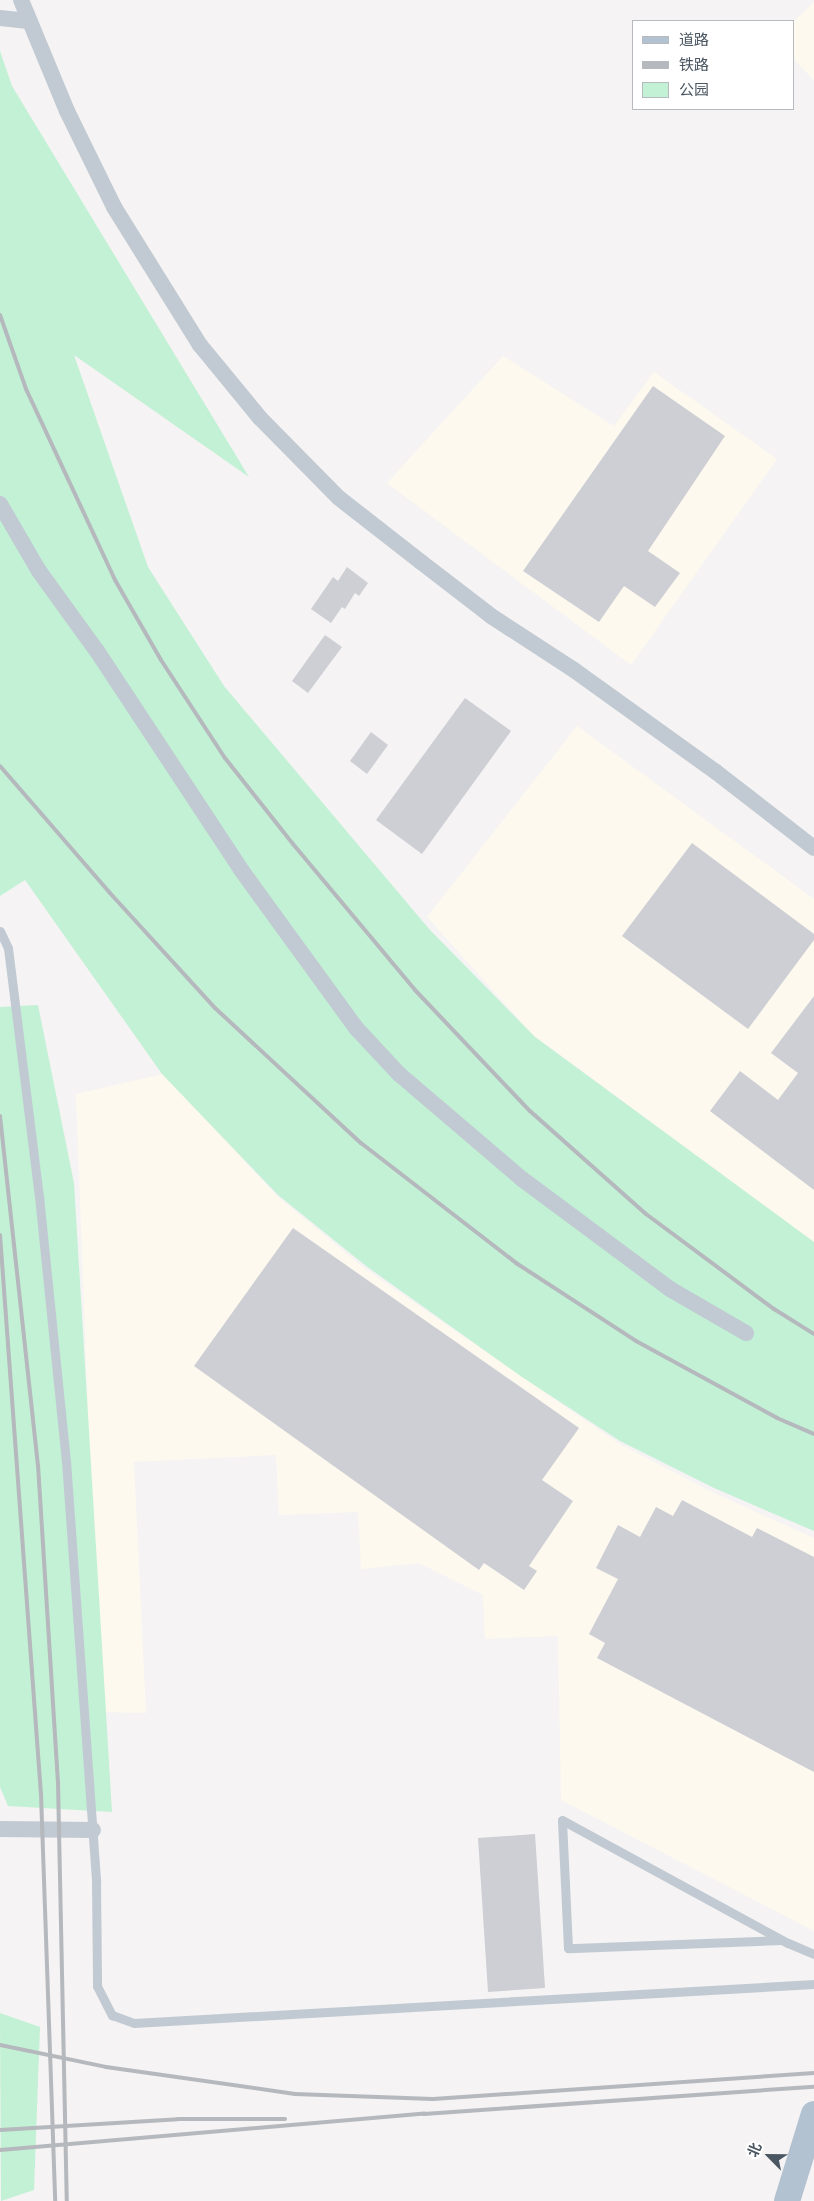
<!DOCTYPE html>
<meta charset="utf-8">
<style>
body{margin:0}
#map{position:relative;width:814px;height:2201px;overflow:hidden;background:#f5f3f3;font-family:"Source Sans 3","Noto Sans SC",sans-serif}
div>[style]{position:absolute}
.commercial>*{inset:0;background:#fdf9ef}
.green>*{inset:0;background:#c3f1d5}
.building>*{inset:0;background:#cdcfd5}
.lane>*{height:9px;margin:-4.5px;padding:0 4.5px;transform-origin:4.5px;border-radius:4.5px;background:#c1cad2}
.street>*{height:16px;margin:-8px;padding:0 8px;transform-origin:8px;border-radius:8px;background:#c1cad2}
.primary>*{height:26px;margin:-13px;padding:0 13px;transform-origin:13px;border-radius:13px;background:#b3c2d1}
.rail>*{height:4px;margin:-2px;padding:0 2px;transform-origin:2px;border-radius:2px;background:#b5b8bd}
span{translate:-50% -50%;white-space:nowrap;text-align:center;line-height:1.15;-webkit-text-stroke:5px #fff;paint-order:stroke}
.legend{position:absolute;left:632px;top:20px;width:162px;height:90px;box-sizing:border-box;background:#fff;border:1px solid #b7bbc0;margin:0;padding:6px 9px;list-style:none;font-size:15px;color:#4a5661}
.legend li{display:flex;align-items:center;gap:10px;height:25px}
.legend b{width:25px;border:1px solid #b7bbc0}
.north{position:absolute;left:744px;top:2131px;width:50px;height:50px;-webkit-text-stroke:4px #fff;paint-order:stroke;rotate:293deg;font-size:14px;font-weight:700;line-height:20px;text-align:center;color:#4a5661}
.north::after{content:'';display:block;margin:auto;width:18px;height:22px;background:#4a5661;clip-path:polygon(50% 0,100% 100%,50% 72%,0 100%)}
</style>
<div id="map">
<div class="commercial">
<div style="clip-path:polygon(814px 2px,814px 81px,793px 58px,793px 22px)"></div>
<div style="clip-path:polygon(503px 356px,614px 426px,654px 372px,777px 459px,631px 665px,387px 483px)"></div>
<div style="clip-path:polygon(577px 726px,814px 899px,814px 1242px,532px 1034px,427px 917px)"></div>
<div style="clip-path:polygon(163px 1074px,278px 1197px,364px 1268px,618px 1443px,710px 1491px,814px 1538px,814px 1931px,561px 1800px,558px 1636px,485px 1639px,483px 1595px,419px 1563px,361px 1569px,358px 1512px,279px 1515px,276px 1455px,134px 1462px,146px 1713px,99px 1712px,76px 1094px)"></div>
</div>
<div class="green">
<div style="clip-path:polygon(0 51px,12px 86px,249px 477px,74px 355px,148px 567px,224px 686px,430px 930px,535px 1037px,814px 1242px,814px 1531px,714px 1488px,620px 1441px,522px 1377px,366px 1266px,278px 1195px,162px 1074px,25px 880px,0 896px)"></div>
<div style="clip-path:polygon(38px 1005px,74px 1183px,112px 1812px,8px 1806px,0 1787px,0 1007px)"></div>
<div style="clip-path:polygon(0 2013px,40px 2027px,34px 2190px,1px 2201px)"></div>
</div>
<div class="building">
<div style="clip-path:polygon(653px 386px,725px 436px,648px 551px,680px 573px,655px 607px,624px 586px,599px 622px,523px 571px)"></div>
<div style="clip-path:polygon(347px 567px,368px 583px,359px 596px,355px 593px,345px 609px,342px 607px,331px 623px,311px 609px,333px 577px,338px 581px)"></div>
<div style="clip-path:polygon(325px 635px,342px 647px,308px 693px,292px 681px)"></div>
<div style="clip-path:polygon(465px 698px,511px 731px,422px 854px,376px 820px)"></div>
<div style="clip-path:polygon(371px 732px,388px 745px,367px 774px,350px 761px)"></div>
<div style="clip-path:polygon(692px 843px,814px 934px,814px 940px,748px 1029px,622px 936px)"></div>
<div style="clip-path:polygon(814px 996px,814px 1190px,710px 1111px,740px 1071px,778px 1100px,798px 1073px,771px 1053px)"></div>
<div style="clip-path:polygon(293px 1228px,579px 1428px,542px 1480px,573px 1501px,529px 1566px,537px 1571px,524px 1590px,484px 1563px,479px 1570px,194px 1366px)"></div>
<div style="clip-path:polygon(682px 1500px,752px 1537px,757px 1528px,814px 1557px,814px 1772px,597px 1658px,605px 1643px,589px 1634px,618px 1579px,596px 1568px,618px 1525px,640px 1537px,656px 1507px,673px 1516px)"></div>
<div style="clip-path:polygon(535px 1834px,545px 1988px,488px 1992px,478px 1838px)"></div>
</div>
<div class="lane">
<div style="left:0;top:931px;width:19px;rotate:65deg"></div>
<div style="left:8px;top:948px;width:250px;rotate:82.9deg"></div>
<div style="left:39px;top:1196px;width:266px;rotate:84.2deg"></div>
<div style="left:66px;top:1461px;width:423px;rotate:85.9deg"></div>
<div style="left:96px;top:1883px;width:103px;rotate:89.4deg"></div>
<div style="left:97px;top:1986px;width:33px;rotate:63deg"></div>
<div style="left:112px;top:2015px;width:23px;rotate:20deg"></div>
<div style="left:134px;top:2023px;width:681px;rotate:-3.28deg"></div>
<div style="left:781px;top:1940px;width:213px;rotate:177.8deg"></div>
<div style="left:568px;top:1948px;width:128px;rotate:-92.7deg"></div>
<div style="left:562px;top:1820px;width:257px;rotate:28.6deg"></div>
<div style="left:788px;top:1943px;width:28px;rotate:23deg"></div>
</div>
<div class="street">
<div style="left:21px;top:0;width:120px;rotate:67.5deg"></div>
<div style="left:67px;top:111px;width:107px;rotate:63.9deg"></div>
<div style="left:114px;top:207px;width:163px;rotate:58.1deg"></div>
<div style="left:200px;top:345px;width:94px;rotate:50.6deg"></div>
<div style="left:260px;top:418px;width:112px;rotate:45.4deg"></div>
<div style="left:339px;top:498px;width:104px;rotate:38deg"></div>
<div style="left:421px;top:562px;width:88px;rotate:37.6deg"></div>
<div style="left:491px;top:616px;width:99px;rotate:33deg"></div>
<div style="left:574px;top:670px;width:175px;rotate:35.7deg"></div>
<div style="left:716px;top:772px;width:124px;rotate:37.8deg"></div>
<div style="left:0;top:18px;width:28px;rotate:6deg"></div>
<div style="left:0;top:504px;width:78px;rotate:59.8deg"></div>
<div style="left:39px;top:571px;width:99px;rotate:54.1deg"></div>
<div style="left:97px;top:651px;width:263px;rotate:56.6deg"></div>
<div style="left:242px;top:871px;width:195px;rotate:54deg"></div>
<div style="left:357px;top:1029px;width:62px;rotate:47deg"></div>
<div style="left:399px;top:1074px;width:162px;rotate:40.5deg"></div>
<div style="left:522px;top:1179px;width:184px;rotate:36.6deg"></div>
<div style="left:670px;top:1289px;width:88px;rotate:30.1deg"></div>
<div style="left:0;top:1829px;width:93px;rotate:0.6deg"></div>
</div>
<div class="primary">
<div style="left:787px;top:2201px;width:91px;rotate:-72.8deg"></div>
</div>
<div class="rail">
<div style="left:0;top:315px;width:78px;rotate:70.6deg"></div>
<div style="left:26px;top:389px;width:211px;rotate:65deg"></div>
<div style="left:115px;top:580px;width:92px;rotate:60.1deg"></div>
<div style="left:161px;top:660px;width:117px;rotate:56.9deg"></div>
<div style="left:225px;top:758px;width:110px;rotate:51.7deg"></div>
<div style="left:293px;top:844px;width:190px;rotate:50.1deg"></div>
<div style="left:415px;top:990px;width:167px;rotate:46.5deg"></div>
<div style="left:530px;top:1111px;width:155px;rotate:41.6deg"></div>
<div style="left:646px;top:1214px;width:159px;rotate:36.6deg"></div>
<div style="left:774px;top:1309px;width:47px;rotate:32deg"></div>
<div style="left:0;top:766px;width:167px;rotate:49.1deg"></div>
<div style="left:109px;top:892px;width:157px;rotate:47.6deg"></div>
<div style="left:215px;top:1008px;width:199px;rotate:42.8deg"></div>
<div style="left:361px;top:1143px;width:196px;rotate:37.7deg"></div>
<div style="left:516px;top:1263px;width:143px;rotate:33deg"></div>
<div style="left:636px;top:1341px;width:161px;rotate:28.6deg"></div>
<div style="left:777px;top:1418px;width:40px;rotate:23.4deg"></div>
<div style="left:0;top:1116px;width:351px;rotate:83.8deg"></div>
<div style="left:38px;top:1465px;width:318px;rotate:86.4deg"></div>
<div style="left:58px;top:1782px;width:419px;rotate:88.8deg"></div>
<div style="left:0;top:1235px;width:561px;rotate:85.81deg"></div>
<div style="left:41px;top:1794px;width:407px;rotate:88deg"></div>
<div style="left:0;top:2045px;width:108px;rotate:11.7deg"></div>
<div style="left:106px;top:2067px;width:191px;rotate:8.1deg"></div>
<div style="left:295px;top:2094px;width:138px;rotate:2.1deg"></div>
<div style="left:433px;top:2099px;width:382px;rotate:-3.9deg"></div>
<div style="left:0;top:2130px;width:178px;rotate:-3.5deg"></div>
<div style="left:178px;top:2119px;width:107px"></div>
<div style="left:0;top:2150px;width:426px;rotate:-4.9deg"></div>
<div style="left:424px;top:2114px;width:391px;rotate:-4deg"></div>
</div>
<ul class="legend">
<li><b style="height:6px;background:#b3c2d1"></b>道路</li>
<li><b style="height:6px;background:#b5b8bd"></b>铁路</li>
<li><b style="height:14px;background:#c3f1d5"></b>公园</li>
</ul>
<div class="north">北</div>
</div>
